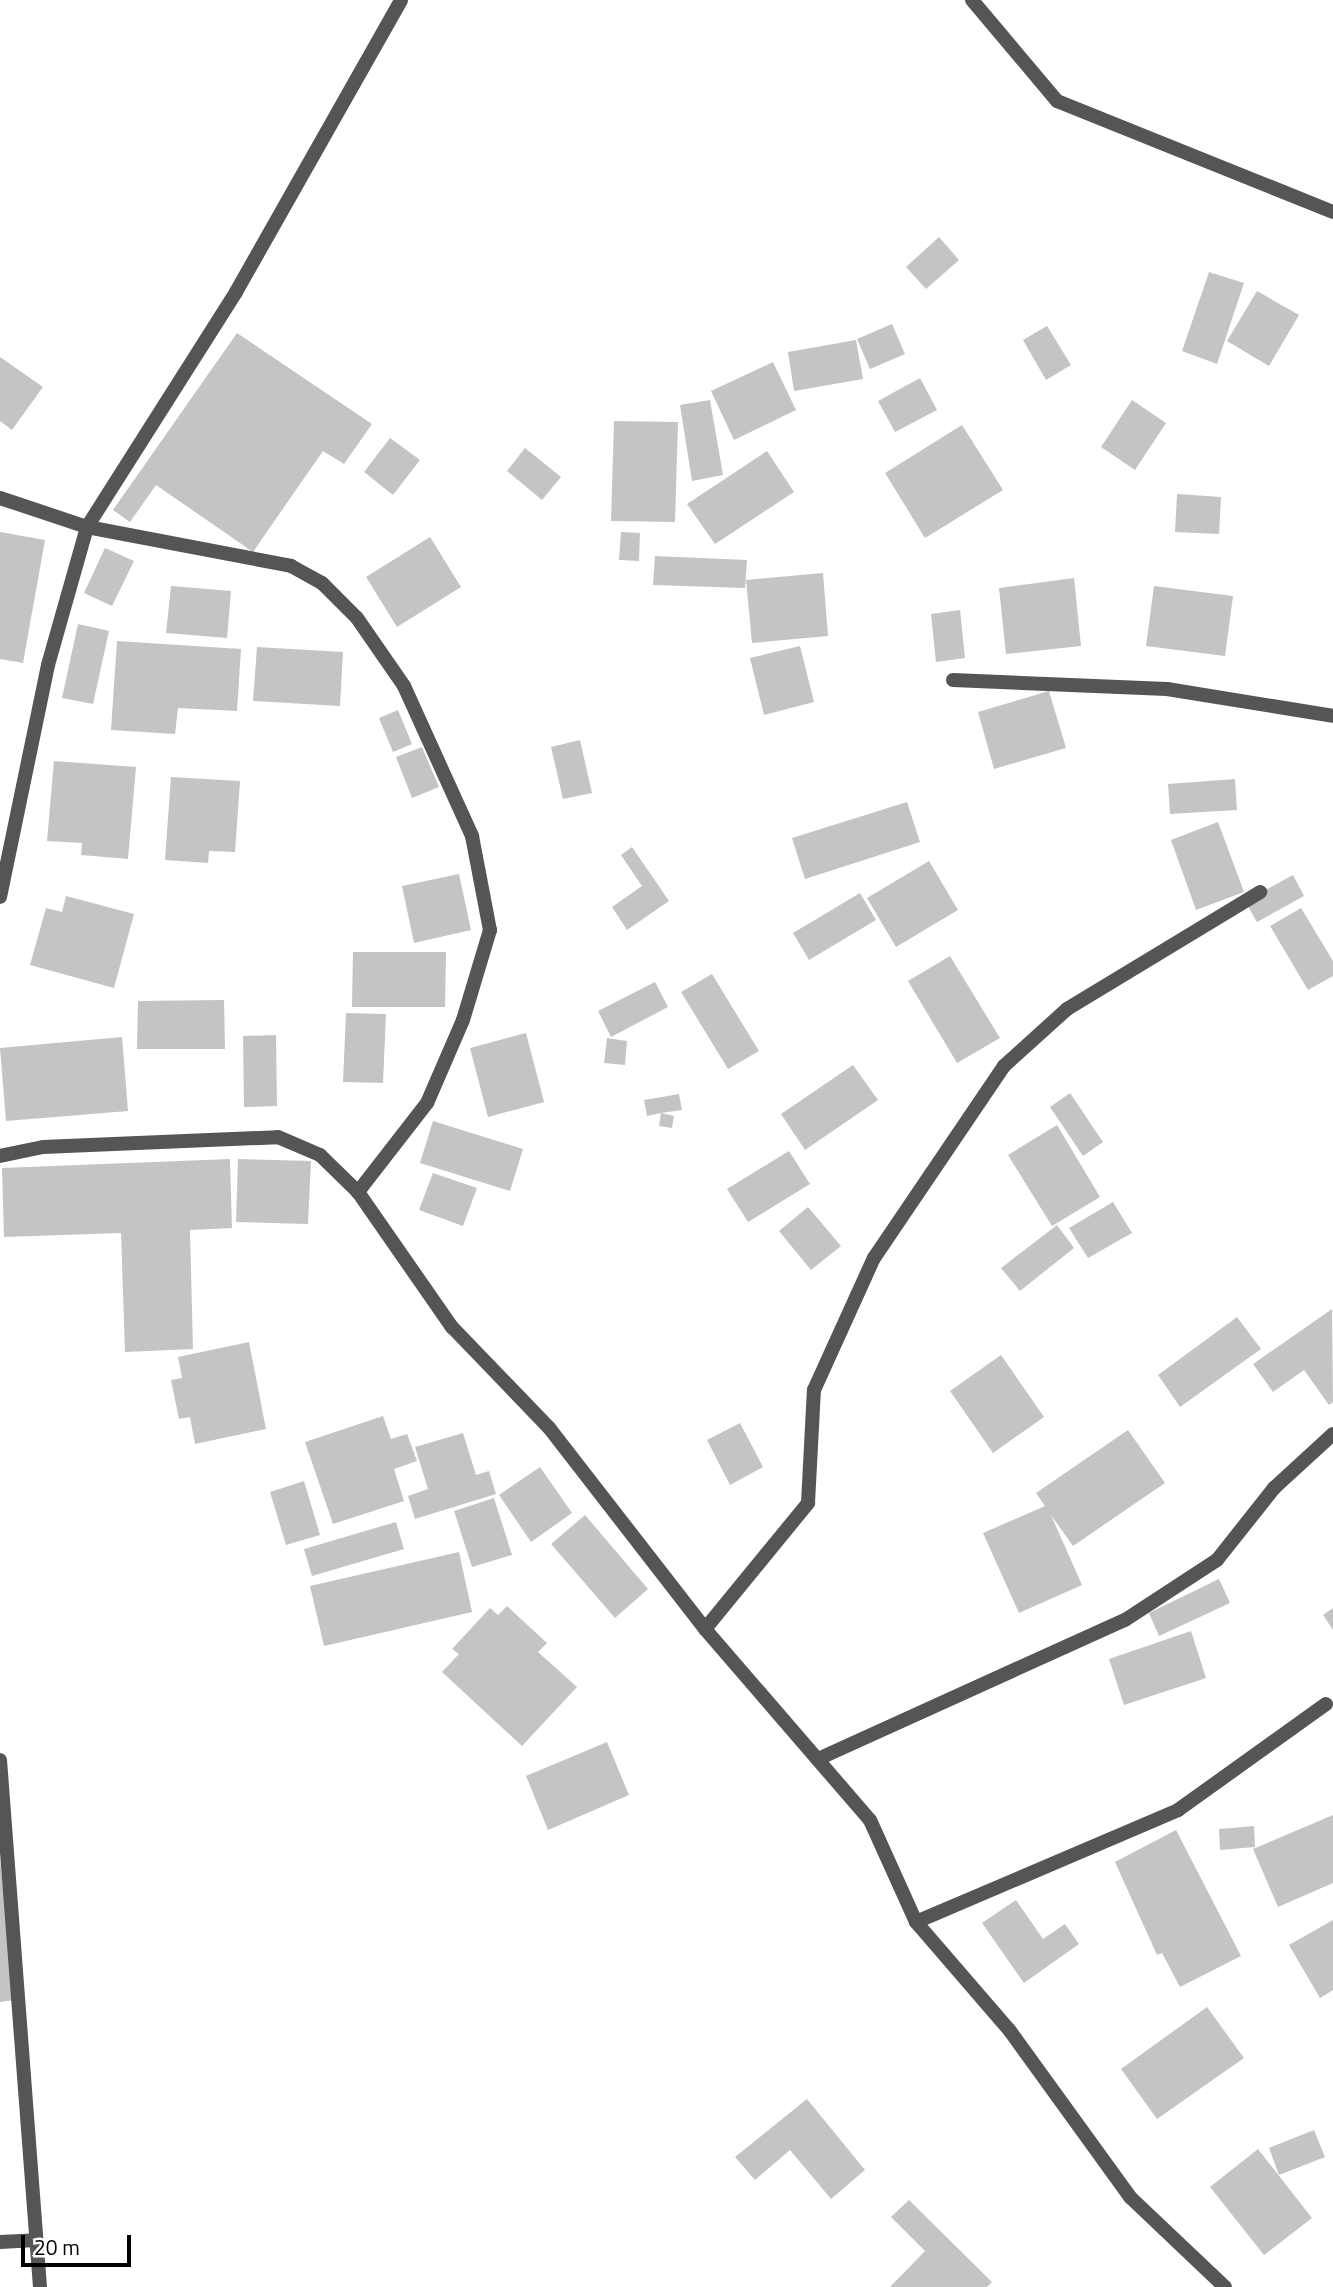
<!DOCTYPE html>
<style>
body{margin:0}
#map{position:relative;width:1333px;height:2287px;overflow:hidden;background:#fff;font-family:"Titillium Web",sans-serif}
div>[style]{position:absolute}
.building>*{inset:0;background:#c4c4c4}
.minor>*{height:14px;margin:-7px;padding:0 7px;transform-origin:7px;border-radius:7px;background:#555}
span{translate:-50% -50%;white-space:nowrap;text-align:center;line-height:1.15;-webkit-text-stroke:7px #fff;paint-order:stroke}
.scale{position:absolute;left:21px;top:2235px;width:110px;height:32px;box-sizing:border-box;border:4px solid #000;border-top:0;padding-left:9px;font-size:21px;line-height:24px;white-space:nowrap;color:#000;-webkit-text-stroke:5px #fff;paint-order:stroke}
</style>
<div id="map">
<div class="building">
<div style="clip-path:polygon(939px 237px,959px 260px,926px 289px,906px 267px)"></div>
<div style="clip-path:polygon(1209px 272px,1244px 283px,1217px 364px,1182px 351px)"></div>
<div style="clip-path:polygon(1257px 291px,1299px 315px,1269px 366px,1227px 341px)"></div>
<div style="clip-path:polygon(892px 324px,905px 354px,870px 369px,857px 339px)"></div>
<div style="clip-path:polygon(1047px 326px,1071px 365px,1046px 380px,1023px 340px)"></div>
<div style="clip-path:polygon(237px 333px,372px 424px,344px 464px,323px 451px,253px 552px,156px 485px,130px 522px,113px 510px)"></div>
<div style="clip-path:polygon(856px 340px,863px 379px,794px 391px,788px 352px)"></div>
<div style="clip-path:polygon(0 357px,43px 387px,12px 430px,0 421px)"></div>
<div style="clip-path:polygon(773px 362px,796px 410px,734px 440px,711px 391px)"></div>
<div style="clip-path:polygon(920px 378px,937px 410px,895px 432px,878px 401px)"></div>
<div style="clip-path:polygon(710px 400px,723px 475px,692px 481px,680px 405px)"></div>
<div style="clip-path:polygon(1132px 400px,1166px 423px,1135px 470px,1101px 447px)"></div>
<div style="clip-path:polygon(614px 421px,678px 422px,675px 522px,611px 521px)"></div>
<div style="clip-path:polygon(962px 425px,1003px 490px,925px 538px,885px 473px)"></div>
<div style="clip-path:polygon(390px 438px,420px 460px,393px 495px,364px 472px)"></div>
<div style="clip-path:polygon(525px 448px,561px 477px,542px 500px,507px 471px)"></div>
<div style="clip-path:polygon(767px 451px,794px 492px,715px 544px,687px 504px)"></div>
<div style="clip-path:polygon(1177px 494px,1221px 497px,1219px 534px,1175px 532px)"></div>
<div style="clip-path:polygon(0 532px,45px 540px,23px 663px,0 659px)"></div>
<div style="clip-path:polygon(621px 532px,640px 533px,639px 561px,619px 560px)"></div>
<div style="clip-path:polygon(430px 537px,461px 587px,397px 627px,366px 577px)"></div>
<div style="clip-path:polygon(105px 548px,134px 561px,112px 606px,84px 593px)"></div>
<div style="clip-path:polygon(655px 556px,747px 560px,745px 588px,653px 585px)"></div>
<div style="clip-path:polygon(823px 573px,828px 636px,752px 643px,746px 580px)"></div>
<div style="clip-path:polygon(1074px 578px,1081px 646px,1006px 654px,999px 588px)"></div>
<div style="clip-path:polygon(171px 586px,231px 591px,227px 638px,166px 633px)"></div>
<div style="clip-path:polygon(1154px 586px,1233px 596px,1225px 656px,1146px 646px)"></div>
<div style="clip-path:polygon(960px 610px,965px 658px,936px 662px,931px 614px)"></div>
<div style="clip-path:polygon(78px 624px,109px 631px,93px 704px,62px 698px)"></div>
<div style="clip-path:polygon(117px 641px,241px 649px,237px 711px,178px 708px,175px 734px,111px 730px)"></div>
<div style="clip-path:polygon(800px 646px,814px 702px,764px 715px,750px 658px)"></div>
<div style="clip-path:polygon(257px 647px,343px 652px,340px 706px,253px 701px)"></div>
<div style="clip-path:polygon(1049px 691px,1066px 748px,994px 769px,978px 712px)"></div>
<div style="clip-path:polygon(398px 710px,412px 744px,393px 752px,379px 718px)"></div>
<div style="clip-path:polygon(580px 740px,592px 793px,563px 799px,551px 747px)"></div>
<div style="clip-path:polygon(422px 747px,439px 787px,412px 798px,396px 757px)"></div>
<div style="clip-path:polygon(54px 761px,136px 767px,128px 859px,81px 855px,82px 843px,47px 841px)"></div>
<div style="clip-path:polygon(171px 777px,240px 781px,235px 852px,209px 851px,208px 863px,165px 860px)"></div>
<div style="clip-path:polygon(1235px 779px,1237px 810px,1170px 814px,1168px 784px)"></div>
<div style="clip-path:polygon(907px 802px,920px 842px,805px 879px,792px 838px)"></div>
<div style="clip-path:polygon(1218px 822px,1244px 892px,1196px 910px,1171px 840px)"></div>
<div style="clip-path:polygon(632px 847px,669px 901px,627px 930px,612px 907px,642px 886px,621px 855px)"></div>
<div style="clip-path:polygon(929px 861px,958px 910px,896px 947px,867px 898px)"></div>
<div style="clip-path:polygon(459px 874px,471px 930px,414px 943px,402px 886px)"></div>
<div style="clip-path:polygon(1293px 875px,1304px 896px,1257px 922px,1245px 901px)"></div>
<div style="clip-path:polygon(860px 893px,876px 920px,809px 960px,793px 933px)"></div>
<div style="clip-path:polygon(66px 896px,134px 914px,114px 988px,30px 965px,46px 908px,62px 912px)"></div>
<div style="clip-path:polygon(1301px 908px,1333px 961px,1333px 976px,1308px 990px,1270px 926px)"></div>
<div style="clip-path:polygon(353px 952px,446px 952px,445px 1007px,352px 1007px)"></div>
<div style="clip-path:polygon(950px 956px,1000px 1038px,957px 1063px,908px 981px)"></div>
<div style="clip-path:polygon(712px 974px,759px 1051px,728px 1069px,681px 992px)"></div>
<div style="clip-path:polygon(655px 982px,668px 1007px,611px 1037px,598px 1011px)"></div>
<div style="clip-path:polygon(224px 1000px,225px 1049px,137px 1049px,138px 1001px)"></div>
<div style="clip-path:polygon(346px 1013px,386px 1014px,383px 1083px,343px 1082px)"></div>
<div style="clip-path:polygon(526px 1033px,544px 1102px,488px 1117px,470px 1048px)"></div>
<div style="clip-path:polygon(276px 1035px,277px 1106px,244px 1107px,243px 1036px)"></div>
<div style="clip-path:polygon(122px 1037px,128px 1111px,6px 1121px,0 1048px)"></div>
<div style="clip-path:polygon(607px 1038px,627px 1041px,625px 1065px,604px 1063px)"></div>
<div style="clip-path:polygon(853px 1065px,878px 1100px,805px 1150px,781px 1114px)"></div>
<div style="clip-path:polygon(1070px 1093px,1103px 1142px,1083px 1156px,1050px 1107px)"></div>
<div style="clip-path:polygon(679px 1094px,682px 1110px,661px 1113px,674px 1116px,672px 1128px,659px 1126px,661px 1113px,647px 1116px,644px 1100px)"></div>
<div style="clip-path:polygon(433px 1121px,523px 1149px,510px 1191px,420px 1163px)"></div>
<div style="clip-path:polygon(1057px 1125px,1100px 1197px,1052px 1226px,1008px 1155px)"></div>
<div style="clip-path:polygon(789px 1151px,810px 1184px,748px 1222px,727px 1189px)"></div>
<div style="clip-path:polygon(230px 1159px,232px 1228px,190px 1230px,193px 1349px,125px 1352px,121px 1233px,4px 1237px,2px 1168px)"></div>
<div style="clip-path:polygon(238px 1159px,311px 1161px,308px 1224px,236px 1222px)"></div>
<div style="clip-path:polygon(433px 1173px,477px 1188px,463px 1226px,419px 1210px)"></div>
<div style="clip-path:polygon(1113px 1202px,1132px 1233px,1088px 1258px,1069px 1228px)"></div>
<div style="clip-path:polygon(808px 1207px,841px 1246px,811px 1270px,779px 1231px)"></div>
<div style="clip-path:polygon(1057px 1225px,1074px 1248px,1020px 1291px,1001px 1268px)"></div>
<div style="clip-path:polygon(1332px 1309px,1333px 1402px,1329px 1405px,1304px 1370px,1273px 1392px,1253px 1364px)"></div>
<div style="clip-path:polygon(1237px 1317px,1261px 1349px,1180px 1407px,1158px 1375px)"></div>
<div style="clip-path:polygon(249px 1342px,266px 1429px,195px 1444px,190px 1417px,179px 1419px,171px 1380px,182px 1378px,178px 1357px)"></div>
<div style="clip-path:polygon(1001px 1355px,1044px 1417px,993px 1453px,950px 1391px)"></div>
<div style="clip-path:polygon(383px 1416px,391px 1439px,407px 1434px,417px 1461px,394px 1469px,404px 1501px,333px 1524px,305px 1442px)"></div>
<div style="clip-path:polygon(740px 1423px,763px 1467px,730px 1485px,707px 1440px)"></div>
<div style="clip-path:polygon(1128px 1430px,1165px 1483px,1073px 1546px,1051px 1515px,1082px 1585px,1019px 1613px,983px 1533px,1045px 1506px,1036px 1493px)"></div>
<div style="clip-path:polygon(463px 1433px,476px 1475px,489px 1471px,496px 1494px,415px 1519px,408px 1496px,428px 1489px,415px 1447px)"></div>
<div style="clip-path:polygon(540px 1467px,572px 1513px,531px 1542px,499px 1495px)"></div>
<div style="clip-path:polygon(304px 1481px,320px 1535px,286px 1545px,270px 1492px)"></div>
<div style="clip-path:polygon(494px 1498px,512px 1555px,472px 1567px,454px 1511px)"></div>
<div style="clip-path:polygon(585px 1515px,648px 1589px,615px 1618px,551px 1544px)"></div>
<div style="clip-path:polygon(396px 1522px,404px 1549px,312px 1576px,304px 1549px)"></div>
<div style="clip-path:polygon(459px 1552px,472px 1612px,324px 1646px,310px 1586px)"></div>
<div style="clip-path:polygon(1219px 1579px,1230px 1603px,1159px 1636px,1149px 1613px)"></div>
<div style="clip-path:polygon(507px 1606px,547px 1643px,538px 1652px,577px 1687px,522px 1746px,442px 1672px,459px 1654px,452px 1649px,490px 1608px,498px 1615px)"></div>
<div style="clip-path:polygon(1333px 1608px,1333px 1630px,1323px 1615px)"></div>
<div style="clip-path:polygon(1191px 1631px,1206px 1678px,1124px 1705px,1109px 1659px)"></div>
<div style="clip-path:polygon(607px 1742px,629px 1795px,548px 1830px,526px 1776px)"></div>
<div style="clip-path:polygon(1333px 1815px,1333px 1883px,1278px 1907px,1253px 1849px)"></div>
<div style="clip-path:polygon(1254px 1826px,1255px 1847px,1220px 1850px,1219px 1829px)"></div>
<div style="clip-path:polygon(1176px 1830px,1241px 1956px,1180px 1987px,1162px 1953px,1157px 1955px,1115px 1862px)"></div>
<div style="clip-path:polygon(0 1859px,15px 2000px,0 2002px)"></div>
<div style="clip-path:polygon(1016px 1900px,1043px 1939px,1065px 1924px,1079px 1944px,1024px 1983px,982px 1923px)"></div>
<div style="clip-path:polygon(1333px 1920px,1333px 1990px,1320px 1998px,1289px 1945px)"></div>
<div style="clip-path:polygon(1207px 2007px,1244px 2058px,1157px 2119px,1121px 2069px)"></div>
<div style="clip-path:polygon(807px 2099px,865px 2170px,831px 2199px,790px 2150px,755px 2180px,735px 2157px)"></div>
<div style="clip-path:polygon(1314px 2130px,1325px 2157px,1279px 2175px,1269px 2148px)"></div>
<div style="clip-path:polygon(1258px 2149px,1312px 2218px,1264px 2255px,1210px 2187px)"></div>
<div style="clip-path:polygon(909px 2200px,992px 2282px,987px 2287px,890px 2287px,925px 2251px,891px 2217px)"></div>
</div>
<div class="minor">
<div style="left:972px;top:0;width:132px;rotate:49.9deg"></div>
<div style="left:1057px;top:101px;width:297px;rotate:21.9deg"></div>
<div style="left:0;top:498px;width:92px;rotate:18.4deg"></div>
<div style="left:87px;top:527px;width:208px;rotate:10.8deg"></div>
<div style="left:291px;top:566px;width:35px;rotate:29deg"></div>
<div style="left:322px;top:583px;width:49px;rotate:45deg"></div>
<div style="left:357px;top:618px;width:83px;rotate:55.3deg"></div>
<div style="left:404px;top:686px;width:165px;rotate:65.6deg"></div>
<div style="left:472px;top:836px;width:96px;rotate:79.2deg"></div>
<div style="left:490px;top:930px;width:94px;rotate:106.7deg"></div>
<div style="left:463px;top:1020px;width:90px;rotate:113.4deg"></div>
<div style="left:427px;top:1103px;width:113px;rotate:127.8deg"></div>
<div style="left:953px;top:680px;width:214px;rotate:2.4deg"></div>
<div style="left:1167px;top:689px;width:168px;rotate:9.2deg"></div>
<div style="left:0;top:897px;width:237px;rotate:-78.3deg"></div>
<div style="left:48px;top:665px;width:143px;rotate:-74.2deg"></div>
<div style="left:87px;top:527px;width:278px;rotate:-57.6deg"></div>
<div style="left:236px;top:292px;width:335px;rotate:-60.5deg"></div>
<div style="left:0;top:1156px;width:44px;rotate:-11.8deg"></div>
<div style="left:43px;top:1147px;width:235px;rotate:-2.4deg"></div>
<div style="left:278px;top:1137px;width:46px;rotate:23.2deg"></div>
<div style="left:320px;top:1155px;width:53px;rotate:44.2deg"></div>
<div style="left:358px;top:1192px;width:165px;rotate:55.2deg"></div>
<div style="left:452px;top:1327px;width:141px;rotate:46.1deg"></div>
<div style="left:550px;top:1429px;width:253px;rotate:52.2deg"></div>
<div style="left:705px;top:1629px;width:252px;rotate:49.2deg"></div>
<div style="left:870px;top:1820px;width:112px;rotate:65.7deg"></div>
<div style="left:916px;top:1922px;width:144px;rotate:49.2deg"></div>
<div style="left:1010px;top:2031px;width:205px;rotate:54.1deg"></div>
<div style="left:1130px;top:2197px;width:131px;rotate:43.5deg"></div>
<div style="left:705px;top:1629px;width:163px;rotate:-50.7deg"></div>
<div style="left:808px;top:1503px;width:113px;rotate:-87deg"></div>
<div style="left:814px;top:1390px;width:145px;rotate:-65.6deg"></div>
<div style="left:874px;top:1258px;width:232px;rotate:-55.9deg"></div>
<div style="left:1004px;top:1066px;width:85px;rotate:-42.1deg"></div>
<div style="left:1067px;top:1009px;width:226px;rotate:-31.2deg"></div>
<div style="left:818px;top:1759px;width:337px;rotate:-24.4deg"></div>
<div style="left:1125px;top:1620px;width:110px;rotate:-33.1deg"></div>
<div style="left:1217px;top:1560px;width:92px;rotate:-51.6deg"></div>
<div style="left:1274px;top:1488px;width:80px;rotate:-42.5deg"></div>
<div style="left:0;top:1760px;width:529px;rotate:85.66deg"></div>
<div style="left:916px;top:1922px;width:285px;rotate:-23.1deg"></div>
<div style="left:1178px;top:1810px;width:182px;rotate:-35.6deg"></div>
<div style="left:0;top:2242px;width:36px;rotate:-3deg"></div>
</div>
<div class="scale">20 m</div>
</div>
